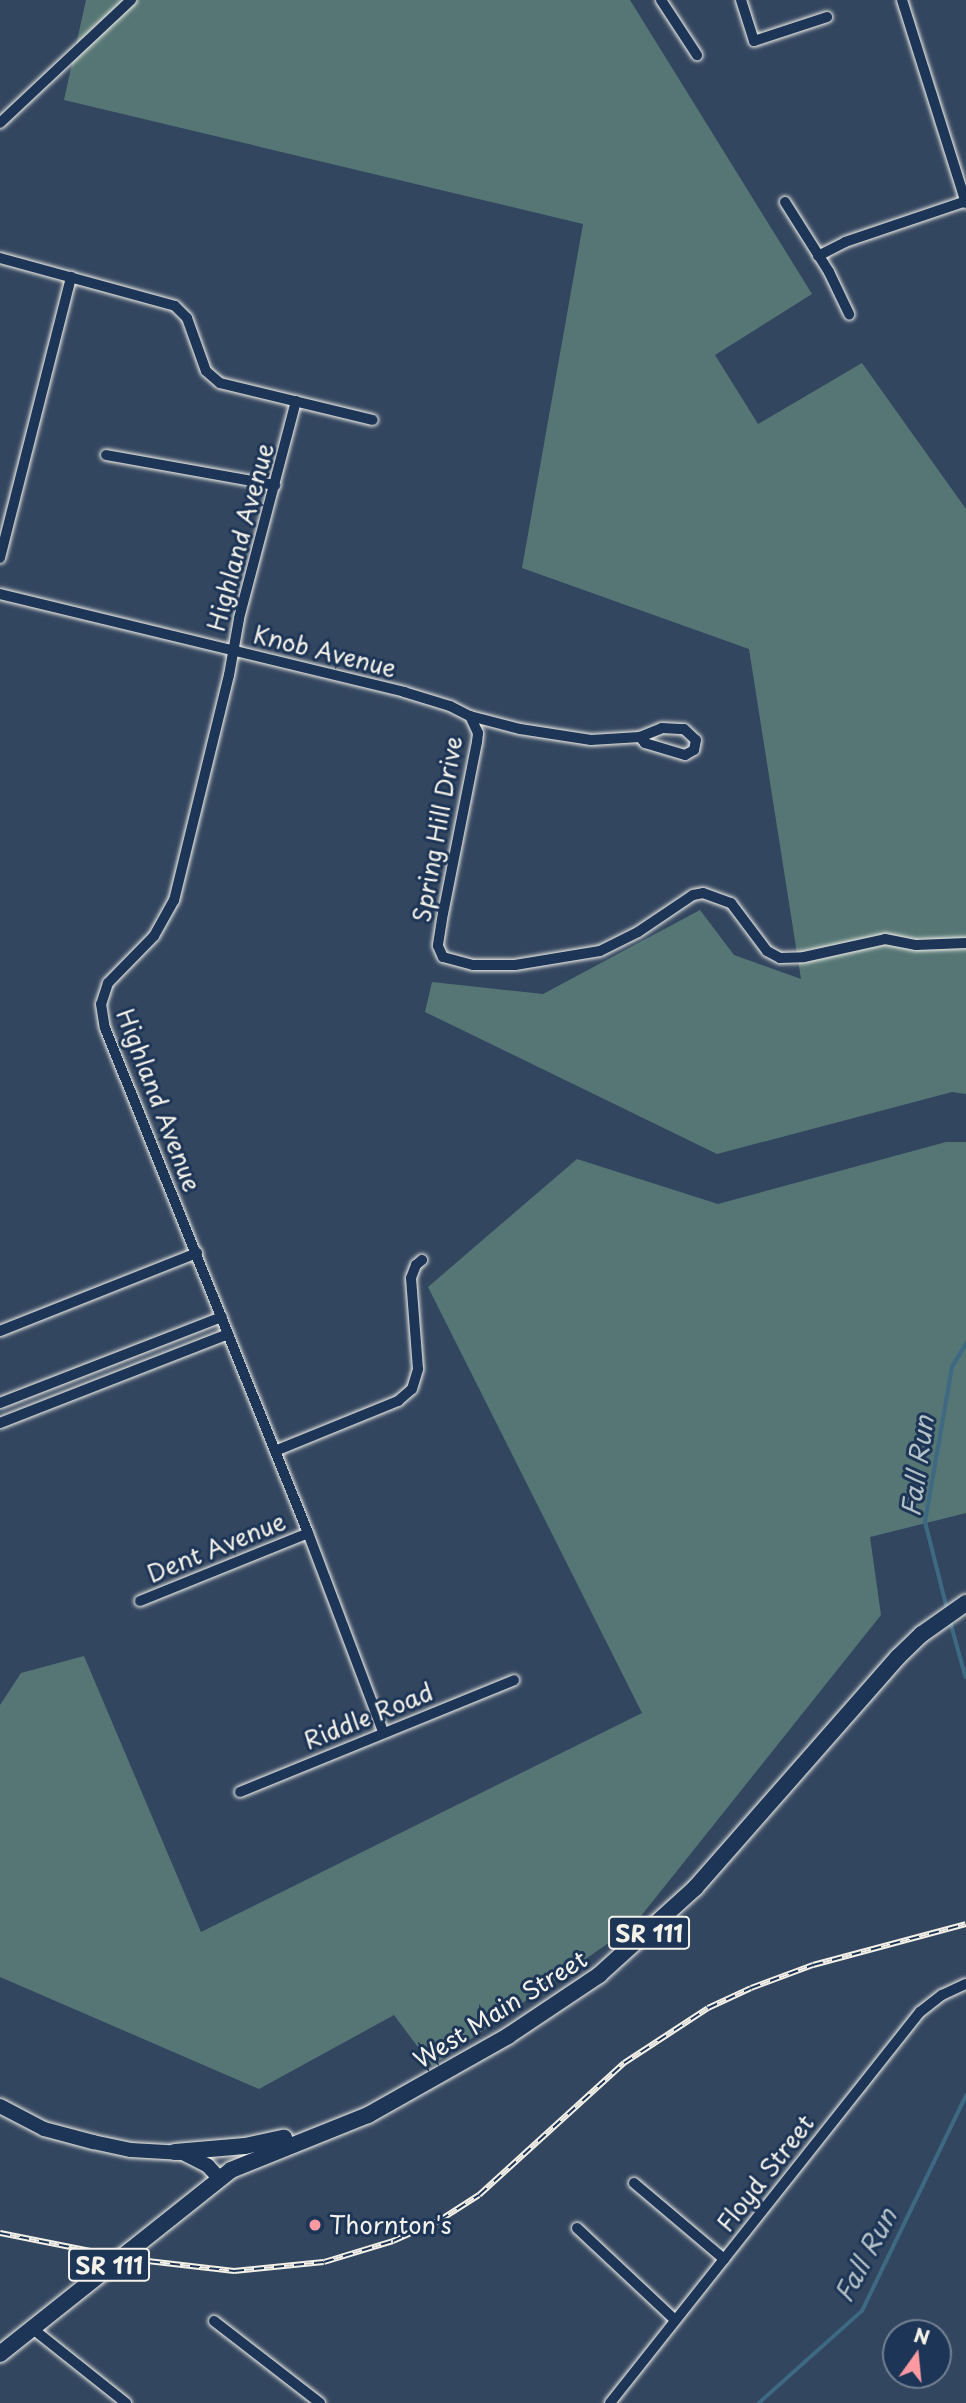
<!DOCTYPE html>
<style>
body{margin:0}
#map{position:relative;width:966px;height:2403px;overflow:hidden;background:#33465f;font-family:"Playpen Sans",sans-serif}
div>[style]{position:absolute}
.green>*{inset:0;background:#557675}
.stream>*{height:3.5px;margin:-1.75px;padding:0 1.75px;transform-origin:1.75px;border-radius:1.75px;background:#3d6983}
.roads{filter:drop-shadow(0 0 2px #f4f1e8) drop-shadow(0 0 2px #f4f1e8)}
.minor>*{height:10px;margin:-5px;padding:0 5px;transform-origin:5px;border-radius:5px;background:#1d3557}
.secondary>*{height:14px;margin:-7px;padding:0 7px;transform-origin:7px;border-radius:7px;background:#1d3557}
.primary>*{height:16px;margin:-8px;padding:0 8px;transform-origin:8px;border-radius:8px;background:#1d3557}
.rail>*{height:6px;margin-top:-3px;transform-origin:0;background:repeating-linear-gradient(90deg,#1d3557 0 10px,#f4f1e8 0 20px);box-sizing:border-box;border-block:2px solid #f4f1e8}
.dots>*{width:19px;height:19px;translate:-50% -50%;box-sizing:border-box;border:4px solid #1d3557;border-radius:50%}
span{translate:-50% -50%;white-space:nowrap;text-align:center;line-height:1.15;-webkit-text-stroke:6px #1d3557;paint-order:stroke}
.shield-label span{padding:2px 5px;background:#1d3557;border:2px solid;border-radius:5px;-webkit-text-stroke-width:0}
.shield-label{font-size:23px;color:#f4f1e8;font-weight:700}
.street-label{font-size:24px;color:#f4f1e8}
.poi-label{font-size:24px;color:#f4f1e8}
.left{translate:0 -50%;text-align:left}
.water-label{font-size:26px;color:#b4c1c5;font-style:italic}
.north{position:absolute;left:882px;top:2319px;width:70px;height:70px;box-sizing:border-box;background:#1d3557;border:2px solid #738091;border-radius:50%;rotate:15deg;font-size:19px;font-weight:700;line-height:28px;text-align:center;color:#f4f1e8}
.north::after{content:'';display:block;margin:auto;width:24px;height:32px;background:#ff9aa2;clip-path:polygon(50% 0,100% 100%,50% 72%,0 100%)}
</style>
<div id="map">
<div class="green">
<div style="clip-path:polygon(86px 0,630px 0,812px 294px,715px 355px,758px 424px,862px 363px,966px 509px,966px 1094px,952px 1092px,717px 1154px,425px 1012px,432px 982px,543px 994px,700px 910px,734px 955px,801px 979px,749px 649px,522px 568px,583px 224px,64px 100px)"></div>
<div style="clip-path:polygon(946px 1142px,966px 1142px,966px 1513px,870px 1537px,881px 1615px,633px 1926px,432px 2066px,394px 2015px,259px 2089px,0 1977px,0 1705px,21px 1673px,84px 1656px,201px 1932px,642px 1713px,428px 1287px,577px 1159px,718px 1204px)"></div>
</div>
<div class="stream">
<div style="left:947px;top:1609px;width:90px;rotate:-104.2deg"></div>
<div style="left:925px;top:1522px;width:157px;rotate:-80.1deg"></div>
<div style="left:952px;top:1367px;width:27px;rotate:-59deg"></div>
<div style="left:950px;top:1620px;width:59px;rotate:74.3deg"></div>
<div style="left:759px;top:2403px;width:138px;rotate:-41.8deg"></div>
<div style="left:862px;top:2311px;width:239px;rotate:-64.2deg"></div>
</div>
<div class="roads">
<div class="minor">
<div style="left:661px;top:0;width:66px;rotate:56.8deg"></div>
<div style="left:741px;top:0;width:43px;rotate:72.4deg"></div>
<div style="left:754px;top:41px;width:77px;rotate:-18.2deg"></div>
<div style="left:902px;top:0;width:213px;rotate:72.5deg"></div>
<div style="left:0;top:123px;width:180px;rotate:-43.2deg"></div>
<div style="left:785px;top:202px;width:83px;rotate:57.8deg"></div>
<div style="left:829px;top:272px;width:47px;rotate:64.5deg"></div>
<div style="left:818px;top:256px;width:30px;rotate:-27deg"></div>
<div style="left:845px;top:242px;width:128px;rotate:-18.7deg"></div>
<div style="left:0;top:258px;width:181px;rotate:15.3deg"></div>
<div style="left:175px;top:306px;width:17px;rotate:45deg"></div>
<div style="left:187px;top:318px;width:56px;rotate:70.3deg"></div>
<div style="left:206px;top:371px;width:18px;rotate:41deg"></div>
<div style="left:220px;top:383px;width:157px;rotate:13.6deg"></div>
<div style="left:296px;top:401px;width:225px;rotate:104.7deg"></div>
<div style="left:239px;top:619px;width:57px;rotate:100.1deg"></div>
<div style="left:229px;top:675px;width:232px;rotate:103.7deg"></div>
<div style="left:174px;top:900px;width:41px;rotate:119.1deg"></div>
<div style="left:154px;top:936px;width:66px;rotate:134.4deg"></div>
<div style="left:108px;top:983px;width:22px;rotate:108deg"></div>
<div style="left:101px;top:1004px;width:24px;rotate:81deg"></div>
<div style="left:105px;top:1028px;width:544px;rotate:68.1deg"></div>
<div style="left:308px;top:1533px;width:213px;rotate:69.3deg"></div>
<div style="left:106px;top:455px;width:172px;rotate:10.1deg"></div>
<div style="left:0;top:558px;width:290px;rotate:-75.8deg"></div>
<div style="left:0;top:594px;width:416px;rotate:13.6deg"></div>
<div style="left:404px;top:692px;width:48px;rotate:16.9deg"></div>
<div style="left:450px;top:706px;width:22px;rotate:27deg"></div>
<div style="left:470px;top:716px;width:52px;rotate:14.6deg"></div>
<div style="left:520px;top:729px;width:72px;rotate:8.8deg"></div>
<div style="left:591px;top:740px;width:49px;rotate:-3.5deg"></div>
<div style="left:640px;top:737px;width:24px;rotate:-22deg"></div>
<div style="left:662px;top:728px;width:22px;rotate:3deg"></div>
<div style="left:684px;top:729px;width:16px;rotate:43deg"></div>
<div style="left:696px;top:740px;width:10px;rotate:101deg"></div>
<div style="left:694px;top:750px;width:10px;rotate:151deg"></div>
<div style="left:685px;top:755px;width:42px;rotate:-163.3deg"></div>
<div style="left:645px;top:743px;width:8px;rotate:-130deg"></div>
<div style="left:470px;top:716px;width:19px;rotate:65deg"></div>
<div style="left:478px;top:733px;width:9px;rotate:96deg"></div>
<div style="left:477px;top:742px;width:174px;rotate:101.2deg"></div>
<div style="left:443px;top:913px;width:33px;rotate:99deg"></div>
<div style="left:438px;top:946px;width:12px;rotate:66deg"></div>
<div style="left:443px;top:957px;width:31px;rotate:15deg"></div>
<div style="left:473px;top:965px;width:42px"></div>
<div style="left:515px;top:965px;width:86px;rotate:-9.4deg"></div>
<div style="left:600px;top:951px;width:42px;rotate:-26.6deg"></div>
<div style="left:638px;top:932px;width:66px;rotate:-33.9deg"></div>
<div style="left:693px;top:895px;width:10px;rotate:-11deg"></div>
<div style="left:703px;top:893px;width:30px;rotate:20deg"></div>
<div style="left:731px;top:903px;width:60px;rotate:53.1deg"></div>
<div style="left:767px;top:951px;width:15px;rotate:28deg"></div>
<div style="left:780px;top:958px;width:24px;rotate:-2deg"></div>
<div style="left:804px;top:957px;width:83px;rotate:-12.5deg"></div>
<div style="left:885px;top:939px;width:32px;rotate:11deg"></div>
<div style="left:916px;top:945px;width:50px;rotate:-2.3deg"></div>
<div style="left:0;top:1331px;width:212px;rotate:-21.6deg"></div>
<div style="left:0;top:1403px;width:238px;rotate:-21.2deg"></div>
<div style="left:0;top:1423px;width:245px;rotate:-21.3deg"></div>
<div style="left:275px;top:1451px;width:133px;rotate:-22.1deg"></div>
<div style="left:398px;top:1401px;width:18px;rotate:-41deg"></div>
<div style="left:412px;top:1389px;width:21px;rotate:-73deg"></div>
<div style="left:418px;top:1369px;width:91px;rotate:-94.4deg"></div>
<div style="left:411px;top:1278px;width:14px;rotate:-69deg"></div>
<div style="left:416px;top:1265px;width:8px;rotate:-40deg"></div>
<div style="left:140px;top:1601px;width:181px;rotate:-22deg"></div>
<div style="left:240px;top:1792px;width:296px;rotate:-22.2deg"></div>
<div style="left:634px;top:2183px;width:118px;rotate:40.2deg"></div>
<div style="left:577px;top:2228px;width:134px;rotate:43.2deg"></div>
<div style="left:214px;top:2321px;width:134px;rotate:37.7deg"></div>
<div style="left:33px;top:2329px;width:119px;rotate:38.5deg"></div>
<div style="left:610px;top:2403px;width:499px;rotate:-51.6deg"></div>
<div style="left:920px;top:2012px;width:28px;rotate:-38deg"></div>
<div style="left:942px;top:1995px;width:26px;rotate:-25deg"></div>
</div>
<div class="secondary">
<div style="left:0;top:2106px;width:50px;rotate:27.6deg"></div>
<div style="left:44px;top:2129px;width:51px;rotate:14.9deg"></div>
<div style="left:93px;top:2142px;width:39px;rotate:12deg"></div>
<div style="left:131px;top:2150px;width:52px;rotate:3.3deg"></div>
<div style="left:183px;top:2153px;width:28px;rotate:27deg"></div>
<div style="left:208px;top:2166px;width:16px;rotate:47deg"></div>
</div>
<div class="primary">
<div style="left:175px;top:2152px;width:70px;rotate:-4.9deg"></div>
<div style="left:245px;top:2146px;width:40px;rotate:-12deg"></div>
<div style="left:0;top:2354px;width:295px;rotate:-38.5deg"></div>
<div style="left:231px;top:2170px;width:148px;rotate:-21.9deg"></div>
<div style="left:368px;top:2115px;width:161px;rotate:-29.4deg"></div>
<div style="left:508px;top:2036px;width:110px;rotate:-33.8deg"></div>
<div style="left:599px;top:1975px;width:130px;rotate:-42.2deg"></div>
<div style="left:695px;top:1888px;width:308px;rotate:-48.7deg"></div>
<div style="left:898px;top:1657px;width:33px;rotate:-44deg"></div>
<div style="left:922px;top:1634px;width:54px;rotate:-35.2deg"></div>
</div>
</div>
<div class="rail">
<div style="left:0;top:2233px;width:133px;rotate:11.3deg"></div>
<div style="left:130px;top:2259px;width:105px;rotate:6.6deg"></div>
<div style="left:234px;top:2271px;width:90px;rotate:-5.7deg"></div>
<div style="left:324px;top:2262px;width:72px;rotate:-16.9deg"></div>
<div style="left:393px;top:2241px;width:51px;rotate:-24.1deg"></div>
<div style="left:440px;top:2220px;width:46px;rotate:-32.7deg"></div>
<div style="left:479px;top:2195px;width:196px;rotate:-42.3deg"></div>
<div style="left:624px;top:2063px;width:100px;rotate:-33.2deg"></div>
<div style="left:708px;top:2008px;width:47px;rotate:-24.9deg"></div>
<div style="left:751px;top:1988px;width:66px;rotate:-20.4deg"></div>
<div style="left:813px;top:1965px;width:158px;rotate:-15deg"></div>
</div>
<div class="dots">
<div style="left:315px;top:2225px;background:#ff9aa2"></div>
</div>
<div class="shield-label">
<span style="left:649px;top:1933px">SR 111</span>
<span style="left:109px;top:2265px">SR 111</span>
</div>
<div class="street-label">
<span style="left:240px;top:537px;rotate:-75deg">Highland Avenue</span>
<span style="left:325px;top:651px;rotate:14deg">Knob Avenue</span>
<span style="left:437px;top:829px;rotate:-80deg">Spring Hill Drive</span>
<span style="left:159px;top:1100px;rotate:69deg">Highland Avenue</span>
<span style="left:216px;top:1547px;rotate:-22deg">Dent Avenue</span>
<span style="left:368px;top:1716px;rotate:-22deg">Riddle Road</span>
<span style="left:500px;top:2009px;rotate:-32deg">West Main Street</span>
<span style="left:765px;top:2173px;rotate:-52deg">Floyd Street</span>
</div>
<div class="poi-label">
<span class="left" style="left:329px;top:2225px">Thornton's</span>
</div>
<div class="water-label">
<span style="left:917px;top:1466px;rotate:-82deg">Fall Run</span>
<span style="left:865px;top:2255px;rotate:-62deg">Fall Run</span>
</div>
<div class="north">N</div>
</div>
